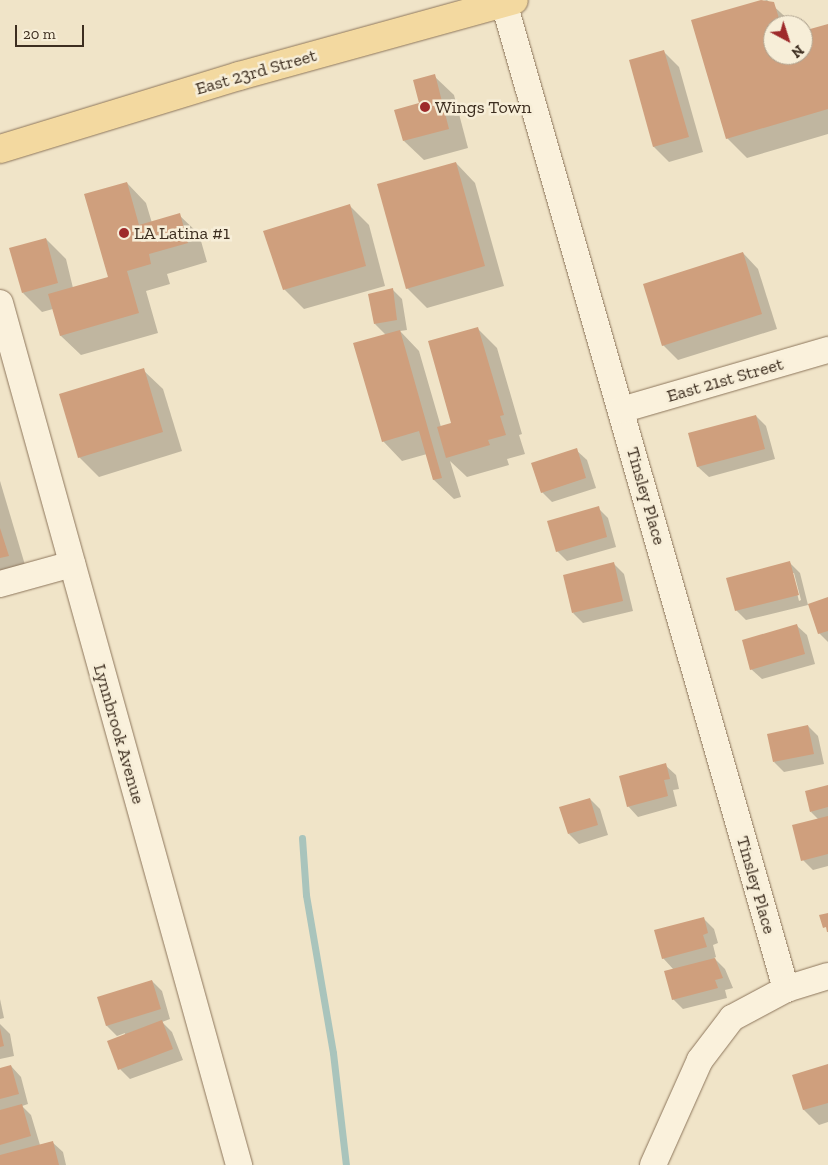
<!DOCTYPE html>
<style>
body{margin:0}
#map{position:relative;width:828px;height:1165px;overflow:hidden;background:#f0e4c8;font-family:"Zilla Slab",serif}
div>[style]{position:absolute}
.shadow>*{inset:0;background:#0003}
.stream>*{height:7px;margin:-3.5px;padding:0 3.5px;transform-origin:3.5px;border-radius:3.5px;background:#a9c4bc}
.building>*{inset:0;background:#cf9f7d}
.roads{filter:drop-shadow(0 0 1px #8d765c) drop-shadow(0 0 1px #8d765c)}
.street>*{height:26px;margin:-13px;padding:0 13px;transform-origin:13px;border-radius:13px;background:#faf1dc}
.primary>*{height:28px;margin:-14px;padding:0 14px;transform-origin:14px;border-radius:14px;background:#f3d9a0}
.dots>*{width:14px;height:14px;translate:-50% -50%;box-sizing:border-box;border:2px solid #f7eed8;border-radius:50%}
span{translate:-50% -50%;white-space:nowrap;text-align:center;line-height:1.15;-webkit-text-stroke:5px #f7eed8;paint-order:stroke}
.street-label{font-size:18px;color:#3d2e20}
.poi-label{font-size:18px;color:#3d2e20}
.left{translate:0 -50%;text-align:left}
.north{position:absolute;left:763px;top:15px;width:50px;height:50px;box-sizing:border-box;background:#f7eed8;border:1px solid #ada18e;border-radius:50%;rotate:140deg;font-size:14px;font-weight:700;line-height:20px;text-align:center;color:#3d2e20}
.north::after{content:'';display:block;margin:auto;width:18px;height:22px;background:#9e2a2b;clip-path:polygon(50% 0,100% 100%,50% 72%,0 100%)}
.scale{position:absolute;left:15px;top:25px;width:69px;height:22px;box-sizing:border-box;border:2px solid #3d2e20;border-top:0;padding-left:6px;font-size:15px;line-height:18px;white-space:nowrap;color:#3d2e20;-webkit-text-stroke:4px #f7eed8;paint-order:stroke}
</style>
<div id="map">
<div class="shadow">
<div style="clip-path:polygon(767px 0,794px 25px,773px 25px,773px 55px,803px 55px,803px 32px,828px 25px,828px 134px,747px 158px,727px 138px,692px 21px)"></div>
<div style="clip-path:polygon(664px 52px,679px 67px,703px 152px,669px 162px,654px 147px,630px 61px)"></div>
<div style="clip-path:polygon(434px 76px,454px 95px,468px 148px,424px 160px,404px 141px)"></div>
<div style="clip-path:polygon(456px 163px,475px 183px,504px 286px,427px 308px,407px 288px)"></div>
<div style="clip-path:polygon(127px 183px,146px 203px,152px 223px,179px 215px,199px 234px,207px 262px,167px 274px,170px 284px,146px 291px,158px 333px,81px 355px,61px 336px,53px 309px,42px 312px,23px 293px,46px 239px,66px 259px,73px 288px,109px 278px)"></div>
<div style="clip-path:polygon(350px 206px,369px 225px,385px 286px,304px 309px,284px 289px)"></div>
<div style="clip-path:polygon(743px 253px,758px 269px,777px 329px,678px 360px,663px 345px)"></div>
<div style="clip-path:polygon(392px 289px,402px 299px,407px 330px,400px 331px,419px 351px,441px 427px,453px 424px,477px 328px,497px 348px,522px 434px,519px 435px,525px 454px,507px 459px,509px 465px,467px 477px,450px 461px,461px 497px,454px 499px,434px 480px,427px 454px,402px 461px,383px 441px,386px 335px,375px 324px)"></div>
<div style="clip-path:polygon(143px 370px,163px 389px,182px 451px,99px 477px,79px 457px)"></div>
<div style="clip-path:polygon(756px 416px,766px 426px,775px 459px,709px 477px,698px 467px,690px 434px)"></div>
<div style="clip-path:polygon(576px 450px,587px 460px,596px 488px,552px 502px,542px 492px)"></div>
<div style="clip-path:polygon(0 481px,28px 575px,0 584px)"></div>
<div style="clip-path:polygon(598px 508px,608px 518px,616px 547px,567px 561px,557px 551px)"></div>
<div style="clip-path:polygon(evenodd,790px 563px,800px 573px,808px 605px,746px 620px,736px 610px,790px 563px,792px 573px,794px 573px,801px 600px,799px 601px,792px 573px)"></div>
<div style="clip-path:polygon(614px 564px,624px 574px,633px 611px,583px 623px,573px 613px)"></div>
<div style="clip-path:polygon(828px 598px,828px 642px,819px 633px)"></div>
<div style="clip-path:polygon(796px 625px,807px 635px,815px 664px,762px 679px,751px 669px)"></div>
<div style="clip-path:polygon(808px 726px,818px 736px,824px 764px,784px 772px,774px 762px)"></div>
<div style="clip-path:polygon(665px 765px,676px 775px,679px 789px,673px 790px,677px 806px,638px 817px,628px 806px)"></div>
<div style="clip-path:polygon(828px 786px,828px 866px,813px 870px,803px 860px,819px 820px,811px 812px)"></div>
<div style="clip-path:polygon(590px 799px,600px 809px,608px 835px,579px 844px,569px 834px)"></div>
<div style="clip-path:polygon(704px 919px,714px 929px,718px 943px,713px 945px,716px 957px,714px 958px,725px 969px,733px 988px,725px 990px,727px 998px,683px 1009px,673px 999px,674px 970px,663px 958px)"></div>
<div style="clip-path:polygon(152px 981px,162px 991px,170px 1019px,162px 1022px,172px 1032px,183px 1060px,130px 1079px,120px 1069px,125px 1033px,117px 1036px,107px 1026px,99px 998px)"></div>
<div style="clip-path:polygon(0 999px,4px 1018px,0 1019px)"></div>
<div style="clip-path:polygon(0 1024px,10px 1034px,14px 1056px,0 1059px)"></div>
<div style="clip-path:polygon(828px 1065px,828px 1122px,819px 1125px,804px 1110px,794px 1076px)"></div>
<div style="clip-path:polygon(11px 1066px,21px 1077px,28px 1104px,22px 1106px,31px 1115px,40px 1145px,52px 1142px,63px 1152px,66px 1165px,0 1165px,0 1069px)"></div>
</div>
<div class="stream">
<div style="left:302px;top:838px;width:57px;rotate:86deg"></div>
<div style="left:306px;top:895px;width:160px;rotate:80.3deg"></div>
<div style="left:333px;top:1053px;width:113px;rotate:83.4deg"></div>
</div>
<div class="building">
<div style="clip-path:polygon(761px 0,774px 2px,781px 25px,773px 25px,773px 55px,803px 55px,803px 31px,828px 24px,828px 109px,726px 139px,691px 20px)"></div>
<div style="clip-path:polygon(664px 50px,689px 137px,653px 147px,629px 60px)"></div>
<div style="clip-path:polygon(435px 74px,449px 129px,403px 141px,394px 110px,419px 103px,413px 80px)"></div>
<div style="clip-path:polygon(456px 162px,485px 266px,406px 289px,377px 184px)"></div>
<div style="clip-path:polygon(127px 182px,139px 225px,180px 213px,188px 243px,149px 254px,151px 264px,127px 271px,139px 313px,60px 336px,48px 294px,108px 277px,84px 194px)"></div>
<div style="clip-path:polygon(350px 204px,366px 266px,283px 290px,263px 231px)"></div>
<div style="clip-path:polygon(46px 238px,58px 283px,22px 293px,9px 248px)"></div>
<div style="clip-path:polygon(743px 252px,762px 314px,662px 346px,643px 284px)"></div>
<div style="clip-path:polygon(393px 288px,397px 320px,374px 324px,368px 294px)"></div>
<div style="clip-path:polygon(478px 327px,504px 415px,500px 416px,506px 435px,488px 440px,490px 445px,446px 458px,437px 427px,451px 423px,428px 341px)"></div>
<div style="clip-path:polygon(400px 330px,442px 478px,433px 480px,419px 431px,382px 442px,353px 343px)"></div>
<div style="clip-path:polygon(144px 368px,163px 432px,78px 458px,59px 394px)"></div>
<div style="clip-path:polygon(756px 415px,765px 449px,697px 467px,688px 433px)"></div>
<div style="clip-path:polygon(577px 448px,586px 478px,541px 493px,531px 463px)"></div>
<div style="clip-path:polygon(599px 506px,607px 537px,556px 552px,547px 521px)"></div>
<div style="clip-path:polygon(0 528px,9px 556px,0 558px)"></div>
<div style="clip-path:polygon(790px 561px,799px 595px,735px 611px,726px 578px)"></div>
<div style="clip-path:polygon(614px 562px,623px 601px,572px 613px,563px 575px)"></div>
<div style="clip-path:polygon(828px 597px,828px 631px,818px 634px,808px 604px)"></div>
<div style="clip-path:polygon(797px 624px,805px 654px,750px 670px,742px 640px)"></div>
<div style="clip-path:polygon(808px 725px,814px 754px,773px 762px,767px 734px)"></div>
<div style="clip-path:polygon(666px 763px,670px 779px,664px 780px,668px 796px,627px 807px,619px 776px)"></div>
<div style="clip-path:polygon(828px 785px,828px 807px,810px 812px,805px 791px)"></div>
<div style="clip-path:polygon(590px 798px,598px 825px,568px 834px,559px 807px)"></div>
<div style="clip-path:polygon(828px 816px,828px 854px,801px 861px,792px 825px)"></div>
<div style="clip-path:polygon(828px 913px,828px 932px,827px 932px,826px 927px,823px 928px,819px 915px)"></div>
<div style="clip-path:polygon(704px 917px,708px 933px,703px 935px,707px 947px,662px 959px,654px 930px)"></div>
<div style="clip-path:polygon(715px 958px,723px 978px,715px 980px,718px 988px,672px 1000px,664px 971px)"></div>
<div style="clip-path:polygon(152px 980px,161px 1009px,106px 1026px,97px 997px)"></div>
<div style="clip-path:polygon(162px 1020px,173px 1049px,118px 1070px,107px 1041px)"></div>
<div style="clip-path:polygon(0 1028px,4px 1046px,0 1047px)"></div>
<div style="clip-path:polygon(828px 1064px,828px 1103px,803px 1110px,792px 1075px)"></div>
<div style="clip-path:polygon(11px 1065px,19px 1094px,0 1099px,0 1068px)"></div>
<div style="clip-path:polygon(22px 1104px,31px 1136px,0 1145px,0 1110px)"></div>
<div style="clip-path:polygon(53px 1141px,59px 1165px,0 1165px,0 1155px)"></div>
</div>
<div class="roads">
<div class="street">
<div style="left:504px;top:3px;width:1026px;rotate:74.04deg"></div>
<div style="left:0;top:303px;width:895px;rotate:74.5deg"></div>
<div style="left:621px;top:410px;width:216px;rotate:-16.2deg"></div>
<div style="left:0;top:584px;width:75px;rotate:-15.5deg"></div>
<div style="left:653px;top:1165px;width:115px;rotate:-65.9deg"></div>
<div style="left:700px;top:1060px;width:53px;rotate:-52.7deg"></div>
<div style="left:732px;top:1018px;width:61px;rotate:-28.2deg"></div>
<div style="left:786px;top:989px;width:44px;rotate:-17.2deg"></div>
</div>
<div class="primary">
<div style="left:0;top:149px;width:250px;rotate:-17deg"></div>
<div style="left:239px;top:76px;width:285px;rotate:-15.4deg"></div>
</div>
</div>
<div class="dots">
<div style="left:425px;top:107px;background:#9e2a2b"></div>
<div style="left:124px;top:233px;background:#9e2a2b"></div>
</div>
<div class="street-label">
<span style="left:256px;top:72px;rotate:-16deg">East 23rd Street</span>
<span style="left:725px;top:380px;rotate:-16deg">East 21st Street</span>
<span style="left:646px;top:496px;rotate:74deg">Tinsley Place</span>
<span style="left:119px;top:734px;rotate:74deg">Lynnbrook Avenue</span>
<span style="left:756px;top:885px;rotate:74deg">Tinsley Place</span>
</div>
<div class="poi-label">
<span class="left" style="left:435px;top:107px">Wings Town</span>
<span class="left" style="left:134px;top:233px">LA Latina #1</span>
</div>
<div class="north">N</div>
<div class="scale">20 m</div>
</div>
